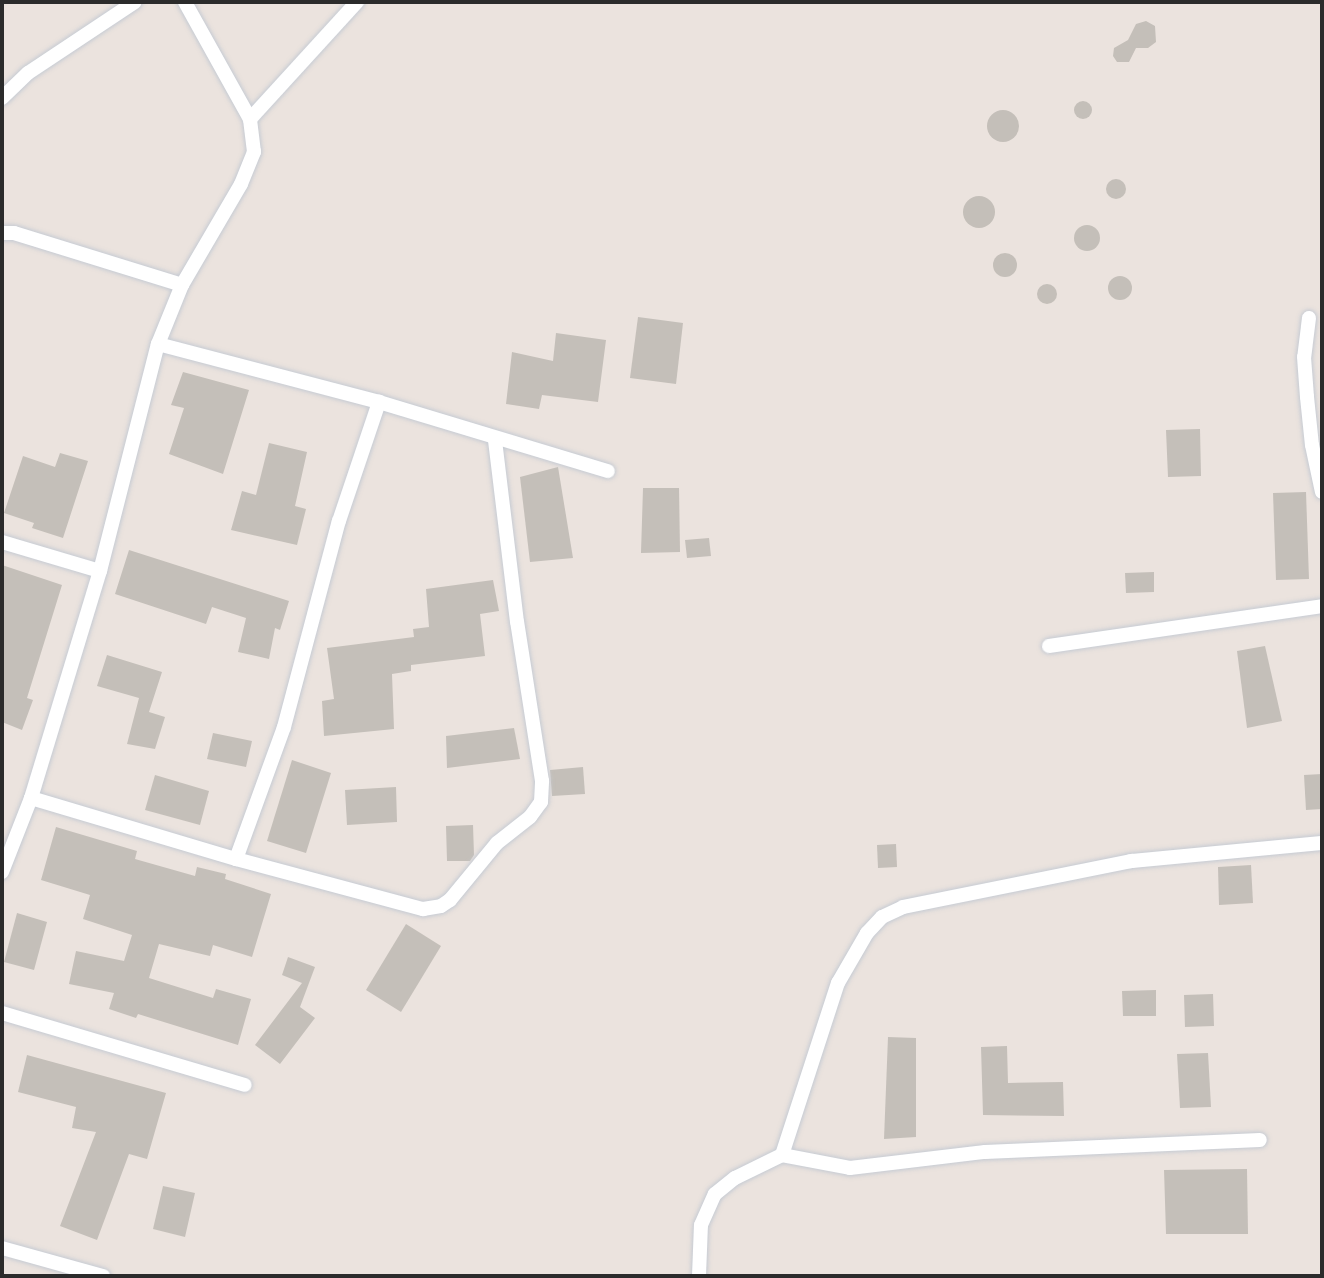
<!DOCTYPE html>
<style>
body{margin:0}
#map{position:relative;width:1324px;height:1278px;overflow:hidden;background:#ebe3de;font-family:Ubuntu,sans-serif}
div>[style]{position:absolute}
.building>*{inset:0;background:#c4bfb9}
.round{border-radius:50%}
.roads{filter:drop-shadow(0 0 2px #c6cbd3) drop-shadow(0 0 2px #c6cbd3)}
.street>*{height:14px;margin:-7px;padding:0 7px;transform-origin:7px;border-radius:7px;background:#fff}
span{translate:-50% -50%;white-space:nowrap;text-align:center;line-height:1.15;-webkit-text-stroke:8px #fff;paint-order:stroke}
.frame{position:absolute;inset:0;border:4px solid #2b2b2b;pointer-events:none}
</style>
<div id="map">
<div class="building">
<div style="clip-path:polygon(1146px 21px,1155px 26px,1156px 42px,1148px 48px,1136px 48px,1129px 62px,1117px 62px,1113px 56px,1114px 48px,1128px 40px,1136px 24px)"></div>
<div class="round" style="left:1074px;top:101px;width:18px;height:18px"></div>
<div class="round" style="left:987px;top:110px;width:32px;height:32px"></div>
<div class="round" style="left:1106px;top:179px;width:20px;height:20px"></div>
<div class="round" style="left:963px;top:196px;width:32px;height:32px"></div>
<div class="round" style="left:1074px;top:225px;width:26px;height:26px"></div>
<div class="round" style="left:993px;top:253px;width:24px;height:24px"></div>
<div class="round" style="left:1108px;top:276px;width:24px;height:24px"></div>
<div class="round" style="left:1037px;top:284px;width:20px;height:20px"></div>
<div style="clip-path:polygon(638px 317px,683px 323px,676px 384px,630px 378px)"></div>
<div style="clip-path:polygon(556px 333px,606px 340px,598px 402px,542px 395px,539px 409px,506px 404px,512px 352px,553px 361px)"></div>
<div style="clip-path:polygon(183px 372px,249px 390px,223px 474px,169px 454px,184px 408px,171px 405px)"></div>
<div style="clip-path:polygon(1200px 429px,1201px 476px,1168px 477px,1166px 430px)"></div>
<div style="clip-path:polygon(269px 443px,307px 452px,295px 506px,306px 509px,297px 545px,231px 530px,242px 491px,256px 495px)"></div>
<div style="clip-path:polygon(60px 453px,88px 461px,63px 538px,32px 528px,34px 523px,4px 513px,23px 456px,55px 467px)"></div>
<div style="clip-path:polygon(558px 467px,573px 558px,530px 562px,520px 477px)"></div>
<div style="clip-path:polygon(643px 488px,679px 488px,680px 552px,641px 553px)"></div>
<div style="clip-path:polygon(1306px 492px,1309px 579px,1276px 580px,1273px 493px)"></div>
<div style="clip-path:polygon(709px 538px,711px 556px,687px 558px,685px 540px)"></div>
<div style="clip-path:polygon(129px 550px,289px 601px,280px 630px,275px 628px,269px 659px,238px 652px,246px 618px,212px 607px,206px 624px,115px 594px)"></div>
<div style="clip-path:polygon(2px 565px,62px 585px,27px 698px,33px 700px,22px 730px,2px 722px)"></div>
<div style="clip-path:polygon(1154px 572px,1154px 592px,1126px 593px,1125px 573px)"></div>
<div style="clip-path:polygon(493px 580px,499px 611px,480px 614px,485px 656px,411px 665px,411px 671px,392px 674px,394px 729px,324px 736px,322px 701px,334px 699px,327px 648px,414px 637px,413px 629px,429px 627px,426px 589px)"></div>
<div style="clip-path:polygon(1265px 646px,1282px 721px,1247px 728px,1237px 651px)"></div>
<div style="clip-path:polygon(107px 655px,162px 672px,149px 712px,165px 717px,155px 749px,127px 744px,139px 698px,97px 686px)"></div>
<div style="clip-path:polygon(514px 728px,520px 759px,447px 768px,446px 736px)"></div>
<div style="clip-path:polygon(213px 733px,252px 741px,246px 767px,207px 759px)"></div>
<div style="clip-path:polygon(292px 760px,331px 773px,306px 853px,267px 841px)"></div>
<div style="clip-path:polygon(583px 767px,585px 794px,552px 796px,550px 770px)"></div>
<div style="clip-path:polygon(1322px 774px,1322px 809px,1306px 810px,1304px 775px)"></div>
<div style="clip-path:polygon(155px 775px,209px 791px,200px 825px,145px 810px)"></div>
<div style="clip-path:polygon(396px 787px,397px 822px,347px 825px,345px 790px)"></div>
<div style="clip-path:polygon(473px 825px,474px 855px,470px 861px,447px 861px,446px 826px)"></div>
<div style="clip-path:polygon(56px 827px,137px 851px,135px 859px,195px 876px,197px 867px,226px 874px,225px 879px,271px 894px,252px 957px,213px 945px,210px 956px,159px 944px,149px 978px,213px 998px,216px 989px,251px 999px,238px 1045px,138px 1014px,136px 1018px,109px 1009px,114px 993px,69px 984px,76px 951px,124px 961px,132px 935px,83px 919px,90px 895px,41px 880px)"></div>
<div style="clip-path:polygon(896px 844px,897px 867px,878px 868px,877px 845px)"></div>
<div style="clip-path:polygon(1251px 865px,1253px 903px,1219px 905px,1218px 867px)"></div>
<div style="clip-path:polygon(17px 913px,47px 922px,34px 970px,4px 962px)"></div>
<div style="clip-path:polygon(406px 924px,441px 946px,401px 1012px,366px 990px)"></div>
<div style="clip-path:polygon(288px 957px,315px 967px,300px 1007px,315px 1018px,280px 1064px,255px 1045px,302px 983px,282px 975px)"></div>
<div style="clip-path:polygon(1156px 990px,1156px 1016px,1123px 1016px,1122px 991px)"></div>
<div style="clip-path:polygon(1213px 994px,1214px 1026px,1185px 1027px,1184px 995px)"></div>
<div style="clip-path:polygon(888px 1037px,916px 1038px,916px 1137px,884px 1139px)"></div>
<div style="clip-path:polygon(1007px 1046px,1008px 1083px,1063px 1082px,1064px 1116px,983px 1115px,981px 1047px)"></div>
<div style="clip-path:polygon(1208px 1053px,1211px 1107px,1180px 1108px,1177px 1054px)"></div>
<div style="clip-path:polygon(27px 1055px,166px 1093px,147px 1159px,129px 1154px,97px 1240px,60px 1226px,96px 1132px,72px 1128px,76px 1107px,18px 1092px)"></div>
<div style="clip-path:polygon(1247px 1169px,1248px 1234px,1166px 1234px,1164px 1170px)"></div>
<div style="clip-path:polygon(163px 1186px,195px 1193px,185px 1237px,153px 1229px)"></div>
</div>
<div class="roads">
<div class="street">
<div style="left:2px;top:98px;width:36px;rotate:-44deg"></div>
<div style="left:28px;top:73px;width:128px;rotate:-33.6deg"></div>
<div style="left:250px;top:119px;width:159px;rotate:-47.6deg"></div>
<div style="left:2px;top:233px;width:12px"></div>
<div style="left:14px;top:233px;width:176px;rotate:17.2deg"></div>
<div style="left:1309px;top:318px;width:39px;rotate:97deg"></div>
<div style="left:1304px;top:357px;width:40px;rotate:85.7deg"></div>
<div style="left:1307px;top:397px;width:48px;rotate:84.1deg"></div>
<div style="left:1312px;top:445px;width:48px;rotate:78deg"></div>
<div style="left:158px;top:344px;width:228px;rotate:14.7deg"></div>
<div style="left:379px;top:402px;width:239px;rotate:16.8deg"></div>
<div style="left:2px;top:542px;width:102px;rotate:16.5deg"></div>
<div style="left:1049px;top:646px;width:276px;rotate:-8.3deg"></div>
<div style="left:31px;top:798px;width:214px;rotate:16.6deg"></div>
<div style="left:236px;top:859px;width:194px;rotate:15deg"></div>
<div style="left:423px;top:909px;width:18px;rotate:-9deg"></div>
<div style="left:441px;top:906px;width:11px;rotate:-34deg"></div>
<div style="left:450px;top:900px;width:74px;rotate:-50.5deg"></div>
<div style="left:497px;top:843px;width:42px;rotate:-38.2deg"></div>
<div style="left:530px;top:817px;width:19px;rotate:-54deg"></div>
<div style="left:541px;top:802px;width:21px;rotate:-87deg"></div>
<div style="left:542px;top:781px;width:161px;rotate:-98.9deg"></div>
<div style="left:517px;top:622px;width:183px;rotate:-96.9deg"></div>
<div style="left:236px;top:859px;width:140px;rotate:-70deg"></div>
<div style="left:284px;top:727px;width:213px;rotate:-75.1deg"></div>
<div style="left:339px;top:521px;width:126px;rotate:-71.4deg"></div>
<div style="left:2px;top:872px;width:79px;rotate:-68.6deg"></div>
<div style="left:31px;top:798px;width:237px;rotate:-73.1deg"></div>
<div style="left:100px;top:571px;width:234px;rotate:-75.7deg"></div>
<div style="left:158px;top:344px;width:64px;rotate:-67.9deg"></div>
<div style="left:182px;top:285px;width:117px;rotate:-59.7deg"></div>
<div style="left:241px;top:184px;width:35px;rotate:-68deg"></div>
<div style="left:254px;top:152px;width:33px;rotate:-97deg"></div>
<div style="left:250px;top:119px;width:134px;rotate:-119.1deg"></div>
<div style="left:2px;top:1013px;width:253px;rotate:16.5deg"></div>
<div style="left:782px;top:1155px;width:181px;rotate:-72deg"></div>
<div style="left:838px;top:983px;width:58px;rotate:-59.9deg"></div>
<div style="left:867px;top:933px;width:22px;rotate:-47deg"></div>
<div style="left:882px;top:917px;width:23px;rotate:-25deg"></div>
<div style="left:903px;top:907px;width:233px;rotate:-11.4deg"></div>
<div style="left:1131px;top:861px;width:192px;rotate:-5.4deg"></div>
<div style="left:2px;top:1248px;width:105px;rotate:15.5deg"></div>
<div style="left:699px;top:1276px;width:51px;rotate:-87.8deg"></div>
<div style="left:701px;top:1225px;width:34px;rotate:-66deg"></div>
<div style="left:715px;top:1194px;width:26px;rotate:-39deg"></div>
<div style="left:735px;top:1178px;width:52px;rotate:-26.1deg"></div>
<div style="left:782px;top:1155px;width:69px;rotate:10.8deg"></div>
<div style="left:850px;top:1168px;width:136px;rotate:-6.8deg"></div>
<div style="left:985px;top:1152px;width:275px;rotate:-2.5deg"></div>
</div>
</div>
<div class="frame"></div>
</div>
